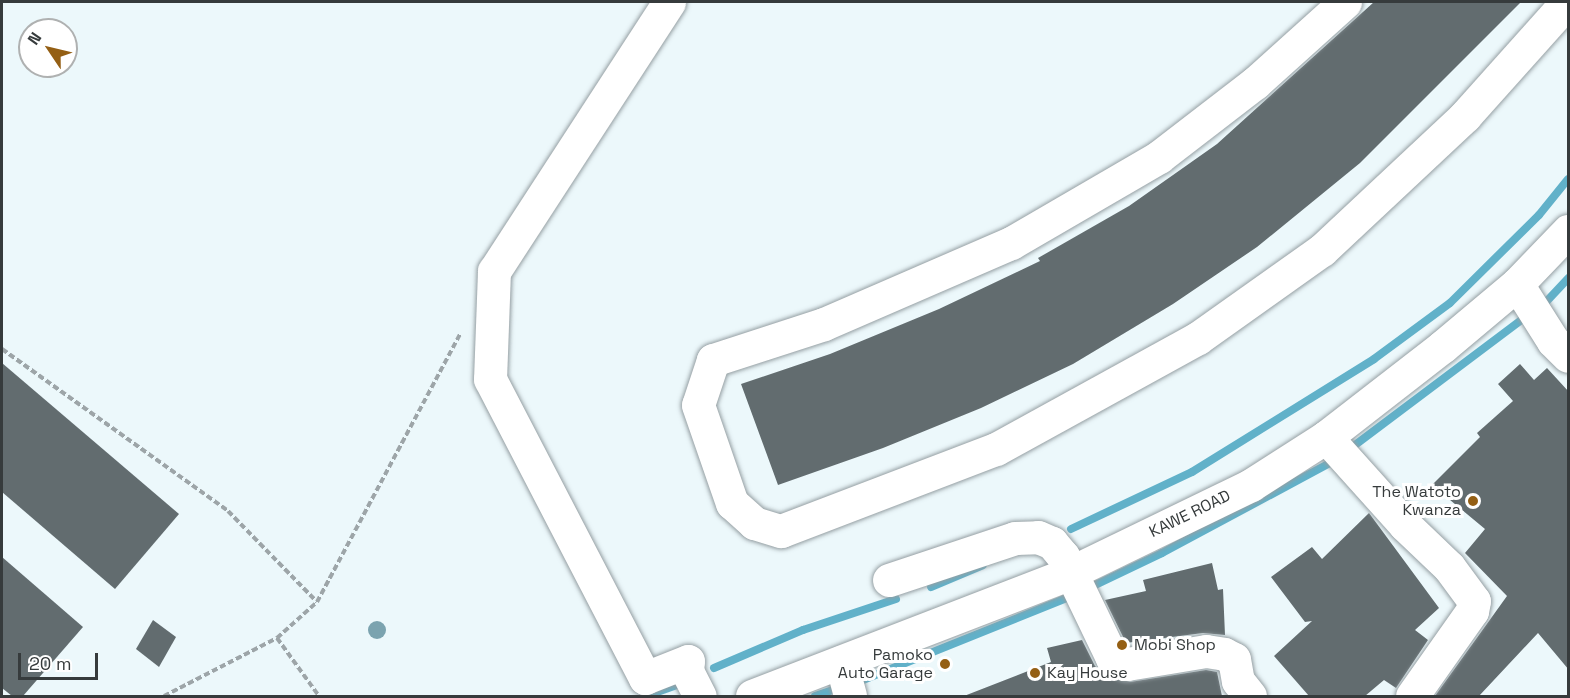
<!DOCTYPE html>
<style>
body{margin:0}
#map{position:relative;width:1570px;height:698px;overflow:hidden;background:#ecf8fb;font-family:"Space Grotesk",sans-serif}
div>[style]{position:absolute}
.stream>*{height:8px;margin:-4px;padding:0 4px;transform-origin:4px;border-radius:4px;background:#61b1c9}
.building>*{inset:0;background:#626c6f}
.path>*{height:4px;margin-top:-2px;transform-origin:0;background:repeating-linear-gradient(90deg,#9da5a8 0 6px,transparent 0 9px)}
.roads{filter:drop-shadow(0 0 2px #959fa3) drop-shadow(0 0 2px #959fa3)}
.minor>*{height:33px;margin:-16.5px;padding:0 16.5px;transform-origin:16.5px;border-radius:16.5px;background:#fff}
.major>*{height:33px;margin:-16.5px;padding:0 16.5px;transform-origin:16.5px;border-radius:16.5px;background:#fff}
.trees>*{width:18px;height:18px;margin:-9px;border-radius:50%;background:#7ba3af}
.dots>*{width:16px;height:16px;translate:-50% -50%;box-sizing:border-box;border:3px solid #fff;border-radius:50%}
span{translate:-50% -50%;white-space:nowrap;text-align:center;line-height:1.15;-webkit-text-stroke:6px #fff;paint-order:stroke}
.poi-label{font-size:16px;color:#363b3c}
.right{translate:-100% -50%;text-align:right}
.left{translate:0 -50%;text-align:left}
.street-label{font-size:16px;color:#363b3c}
.frame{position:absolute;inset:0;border:3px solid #363b3c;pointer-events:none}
.north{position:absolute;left:18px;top:18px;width:60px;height:60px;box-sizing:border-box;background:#fff;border:2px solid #afb1b1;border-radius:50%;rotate:305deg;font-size:16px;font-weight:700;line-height:24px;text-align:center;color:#363b3c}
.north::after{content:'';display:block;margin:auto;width:21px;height:27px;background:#945f14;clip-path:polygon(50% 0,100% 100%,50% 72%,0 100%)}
.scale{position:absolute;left:18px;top:653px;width:80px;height:27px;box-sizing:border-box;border:3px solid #363b3c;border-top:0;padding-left:8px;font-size:18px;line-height:21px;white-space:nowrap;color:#363b3c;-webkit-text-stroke:4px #fff;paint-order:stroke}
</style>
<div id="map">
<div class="stream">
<div style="left:1546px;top:302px;width:33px;rotate:-47deg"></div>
<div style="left:1351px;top:448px;width:221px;rotate:-36.9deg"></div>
<div style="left:1071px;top:529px;width:134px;rotate:-25.2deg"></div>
<div style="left:1192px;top:472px;width:214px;rotate:-31.8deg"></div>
<div style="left:1374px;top:359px;width:94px;rotate:-36.4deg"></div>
<div style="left:1450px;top:303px;width:125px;rotate:-44.7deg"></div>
<div style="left:1539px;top:215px;width:46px;rotate:-51.1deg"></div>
<div style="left:931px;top:587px;width:56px;rotate:-22.9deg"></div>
<div style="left:1087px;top:589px;width:83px;rotate:-25.6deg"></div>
<div style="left:1162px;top:553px;width:191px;rotate:-28.2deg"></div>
<div style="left:714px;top:668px;width:97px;rotate:-23.1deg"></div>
<div style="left:803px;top:630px;width:98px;rotate:-18.4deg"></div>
<div style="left:863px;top:680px;width:227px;rotate:-21.9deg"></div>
<div style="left:646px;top:696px;width:41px;rotate:-19.7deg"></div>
<div style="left:815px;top:696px;width:21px;rotate:-19deg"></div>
</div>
<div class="building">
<div style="clip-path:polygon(1374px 2px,1521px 2px,1360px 163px,1257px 247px,1173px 304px,1073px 364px,981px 408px,883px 448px,778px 485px,741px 384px,830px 354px,939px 309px,1040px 261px,1038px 258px,1129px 206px,1217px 144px)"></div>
<div style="clip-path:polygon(2px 363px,179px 514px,115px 589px,2px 492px)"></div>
<div style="clip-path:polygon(1520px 364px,1534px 380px,1547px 368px,1569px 392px,1569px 670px,1538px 633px,1479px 696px,1435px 696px,1507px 596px,1465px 553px,1485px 529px,1432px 485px,1480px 437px,1477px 433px,1513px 401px,1498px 384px)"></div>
<div style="clip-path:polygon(1369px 513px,1439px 608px,1415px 630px,1428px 640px,1396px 688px,1384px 680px,1365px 696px,1309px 696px,1274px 656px,1312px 621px,1305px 622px,1271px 577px,1312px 547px,1322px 559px)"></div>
<div style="clip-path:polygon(2px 557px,83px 627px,23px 696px,12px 696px,2px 688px)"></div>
<div style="clip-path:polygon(1212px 563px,1218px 590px,1223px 589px,1225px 635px,1203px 633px,1126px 643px,1105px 600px,1146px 591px,1143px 580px)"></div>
<div style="clip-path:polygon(153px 620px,176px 637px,159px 667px,136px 649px)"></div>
<div style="clip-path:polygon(1082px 640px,1095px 666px,1105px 675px,1130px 682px,1206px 670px,1217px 672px,1222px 696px,964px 696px,1051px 662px,1047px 648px)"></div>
</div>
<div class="path">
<div style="left:2px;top:349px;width:278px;rotate:35.6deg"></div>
<div style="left:228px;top:511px;width:127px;rotate:45.6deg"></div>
<div style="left:277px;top:638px;width:72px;rotate:54.1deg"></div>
<div style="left:164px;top:696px;width:127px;rotate:-27.2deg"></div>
<div style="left:277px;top:638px;width:54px;rotate:-42deg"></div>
<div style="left:317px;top:602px;width:304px;rotate:-61.9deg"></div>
</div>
<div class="roads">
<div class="minor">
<div style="left:669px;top:2px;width:321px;rotate:123deg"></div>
<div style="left:494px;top:271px;width:108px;rotate:92.1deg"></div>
<div style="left:490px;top:379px;width:337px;rotate:62.6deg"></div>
<div style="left:645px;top:678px;width:46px;rotate:-21.6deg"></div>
<div style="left:688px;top:661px;width:10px;rotate:96deg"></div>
<div style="left:687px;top:671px;width:28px;rotate:63deg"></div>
<div style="left:1345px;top:2px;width:121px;rotate:138deg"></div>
<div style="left:1255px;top:83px;width:121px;rotate:142.4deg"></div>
<div style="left:1159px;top:157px;width:171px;rotate:149.8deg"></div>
<div style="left:1011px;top:243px;width:204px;rotate:156.6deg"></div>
<div style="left:824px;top:324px;width:117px;rotate:162deg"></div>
<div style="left:713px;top:360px;width:47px;rotate:108.4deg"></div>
<div style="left:698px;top:405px;width:104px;rotate:70.9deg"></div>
<div style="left:732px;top:503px;width:30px;rotate:42deg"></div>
<div style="left:754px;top:523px;width:28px;rotate:17deg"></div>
<div style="left:781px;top:531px;width:230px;rotate:-20.9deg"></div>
<div style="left:996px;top:449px;width:230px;rotate:-28.8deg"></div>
<div style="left:1198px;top:338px;width:152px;rotate:-35.4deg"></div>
<div style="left:1322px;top:250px;width:196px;rotate:-43.1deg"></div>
<div style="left:1465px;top:116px;width:153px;rotate:-48.2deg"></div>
<div style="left:1517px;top:284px;width:67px;rotate:57.7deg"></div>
<div style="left:1553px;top:341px;width:21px;rotate:45deg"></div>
<div style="left:1326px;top:437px;width:118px;rotate:48.1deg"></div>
<div style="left:1405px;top:525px;width:61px;rotate:43.7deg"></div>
<div style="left:1449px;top:567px;width:42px;rotate:53.7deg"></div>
<div style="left:1474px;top:601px;width:10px;rotate:101deg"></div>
<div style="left:1472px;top:611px;width:104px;rotate:125.2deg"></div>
<div style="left:889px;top:580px;width:133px;rotate:-18.4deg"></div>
<div style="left:1015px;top:538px;width:23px;rotate:-2deg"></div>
<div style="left:1038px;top:537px;width:15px;rotate:23deg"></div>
<div style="left:1052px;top:543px;width:17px;rotate:50deg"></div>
<div style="left:1063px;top:556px;width:113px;rotate:64.3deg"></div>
<div style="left:1112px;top:658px;width:16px;rotate:22deg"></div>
<div style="left:1127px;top:664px;width:80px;rotate:-9.3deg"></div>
<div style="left:1206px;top:651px;width:18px;rotate:9deg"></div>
<div style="left:1224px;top:654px;width:11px;rotate:27deg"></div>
<div style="left:1234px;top:659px;width:22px;rotate:80deg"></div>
<div style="left:1238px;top:681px;width:19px;rotate:51deg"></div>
<div style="left:841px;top:662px;width:35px;rotate:75deg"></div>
</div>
<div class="major">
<div style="left:752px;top:696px;width:341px;rotate:-21.1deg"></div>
<div style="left:1070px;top:573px;width:201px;rotate:-25.9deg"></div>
<div style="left:1251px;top:485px;width:89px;rotate:-32.6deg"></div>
<div style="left:1326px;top:437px;width:147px;rotate:-37.8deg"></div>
<div style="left:1442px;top:347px;width:98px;rotate:-40deg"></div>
<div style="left:1517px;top:284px;width:74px;rotate:-46.1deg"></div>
</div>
</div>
<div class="trees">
<div style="left:377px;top:630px"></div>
</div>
<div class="dots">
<div style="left:1473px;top:501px;background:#945f14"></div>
<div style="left:1122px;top:645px;background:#945f14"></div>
<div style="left:945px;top:664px;background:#945f14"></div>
<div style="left:1035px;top:673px;background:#945f14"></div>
</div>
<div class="poi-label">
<span class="right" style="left:1461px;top:501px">The Watoto<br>Kwanza</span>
<span class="left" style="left:1134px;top:645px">Mobi Shop</span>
<span class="right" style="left:933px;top:664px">Pamoko<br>Auto Garage</span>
<span class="left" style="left:1047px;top:673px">Kay House</span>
</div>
<div class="street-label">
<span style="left:1190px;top:514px;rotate:-26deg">KAWE ROAD</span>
</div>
<div class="frame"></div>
<div class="north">N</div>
<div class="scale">20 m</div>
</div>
